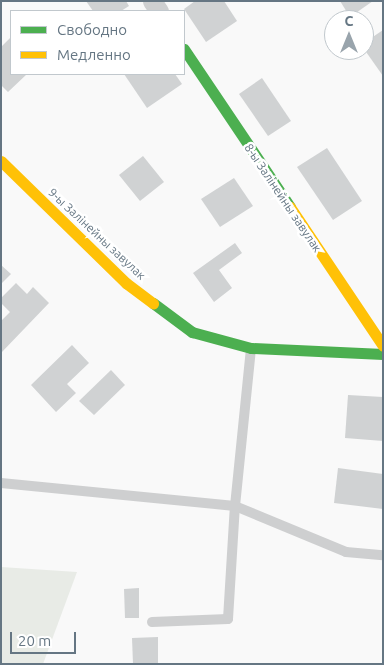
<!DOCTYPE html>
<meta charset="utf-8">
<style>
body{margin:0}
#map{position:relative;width:384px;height:665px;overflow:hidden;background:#f9f9f9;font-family:Ubuntu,sans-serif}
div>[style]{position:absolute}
.green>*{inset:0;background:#e8ebe6}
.building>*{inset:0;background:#d0d2d3}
.lane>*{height:10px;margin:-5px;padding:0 5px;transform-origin:5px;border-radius:5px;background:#cecfd0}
.street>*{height:19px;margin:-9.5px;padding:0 9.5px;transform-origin:9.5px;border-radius:9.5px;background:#cecfd0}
.fast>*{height:11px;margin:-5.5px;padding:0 5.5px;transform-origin:5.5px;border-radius:5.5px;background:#4caf50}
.slow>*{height:11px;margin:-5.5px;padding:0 5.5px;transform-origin:5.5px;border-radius:5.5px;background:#ffc107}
span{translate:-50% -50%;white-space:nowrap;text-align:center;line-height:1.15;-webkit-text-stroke:5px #fff;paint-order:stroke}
.street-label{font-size:12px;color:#657683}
.frame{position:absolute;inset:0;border:2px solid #657683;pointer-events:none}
.legend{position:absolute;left:10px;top:10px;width:175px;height:65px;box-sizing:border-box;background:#fff;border:1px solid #c1c8cd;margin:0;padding:6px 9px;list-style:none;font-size:15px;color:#657683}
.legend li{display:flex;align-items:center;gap:10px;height:25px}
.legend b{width:25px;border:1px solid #c1c8cd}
.north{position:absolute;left:324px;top:10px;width:50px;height:50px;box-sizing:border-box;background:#fff;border:1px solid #c1c8cd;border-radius:50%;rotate:0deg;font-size:14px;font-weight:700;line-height:20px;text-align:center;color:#657683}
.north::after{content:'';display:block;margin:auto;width:18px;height:22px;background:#99a4ac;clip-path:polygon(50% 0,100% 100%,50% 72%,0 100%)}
.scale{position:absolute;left:10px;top:632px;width:66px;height:22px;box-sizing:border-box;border:2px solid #657683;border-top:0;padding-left:6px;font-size:15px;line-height:18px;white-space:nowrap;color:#657683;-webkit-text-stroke:4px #fff;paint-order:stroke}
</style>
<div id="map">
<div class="green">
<div style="clip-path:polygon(1px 567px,77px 572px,43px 664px,1px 664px)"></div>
</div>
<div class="building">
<div style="clip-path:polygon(86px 1px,126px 1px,129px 6px,121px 11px,93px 11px)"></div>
<div style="clip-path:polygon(195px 1px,224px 1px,237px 21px,206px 42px,184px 9px)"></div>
<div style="clip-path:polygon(340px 1px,373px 1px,350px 17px)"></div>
<div style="clip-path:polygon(383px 30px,383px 76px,364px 49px,364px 43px)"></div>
<div style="clip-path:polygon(11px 37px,11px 74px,27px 74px,8px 92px,1px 85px,1px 47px)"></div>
<div style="clip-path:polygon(124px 74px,175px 74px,182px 84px,147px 108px)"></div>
<div style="clip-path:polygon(262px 78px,291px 121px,268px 136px,239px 94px)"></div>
<div style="clip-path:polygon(327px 148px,362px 201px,333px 220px,297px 167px)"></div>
<div style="clip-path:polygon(143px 156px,164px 182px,140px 201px,119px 175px)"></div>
<div style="clip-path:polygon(234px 178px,253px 206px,220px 227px,201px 199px)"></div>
<div style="clip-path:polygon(235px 243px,242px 253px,219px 270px,232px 288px,214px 302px,193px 273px)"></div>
<div style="clip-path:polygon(1px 265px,11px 274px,1px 284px)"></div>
<div style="clip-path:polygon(16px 283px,27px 294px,33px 287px,49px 303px,1px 353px,1px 321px,10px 312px,1px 303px,1px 298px)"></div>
<div style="clip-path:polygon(72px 345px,89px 363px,67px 384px,76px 393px,56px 412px,31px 385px)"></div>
<div style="clip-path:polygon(111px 370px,125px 385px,94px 415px,79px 401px)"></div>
<div style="clip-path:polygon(348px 395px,383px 397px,383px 441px,345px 438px)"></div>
<div style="clip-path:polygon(338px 468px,383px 474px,383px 509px,334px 503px)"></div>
<div style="clip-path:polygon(139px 588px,139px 618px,125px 618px,124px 589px)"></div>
<div style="clip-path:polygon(158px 637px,158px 664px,133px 664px,132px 638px)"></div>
</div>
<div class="lane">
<div style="left:1px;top:483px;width:235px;rotate:5.6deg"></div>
<div style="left:235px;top:506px;width:120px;rotate:22.5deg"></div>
<div style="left:346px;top:552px;width:37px;rotate:5deg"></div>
<div style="left:152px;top:622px;width:76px;rotate:-2.3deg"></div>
<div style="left:228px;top:619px;width:113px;rotate:-86.5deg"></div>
<div style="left:235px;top:506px;width:158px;rotate:-84.2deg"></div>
</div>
<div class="street">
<div style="left:152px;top:1px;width:12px;rotate:55deg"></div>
</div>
<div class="fast">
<div style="left:184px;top:49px;width:190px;rotate:56.1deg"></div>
<div style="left:153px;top:303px;width:49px;rotate:36.6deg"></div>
<div style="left:192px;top:332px;width:61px;rotate:15.2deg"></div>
<div style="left:251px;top:348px;width:132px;rotate:2.6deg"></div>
</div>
<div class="slow">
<div style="left:1px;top:161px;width:175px;rotate:44.3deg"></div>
<div style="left:126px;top:283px;width:34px;rotate:37deg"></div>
<div style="left:290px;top:207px;width:167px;rotate:56.2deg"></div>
</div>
<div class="street-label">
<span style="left:283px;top:198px;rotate:56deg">8-ы Залінейны завулак</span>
<span style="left:97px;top:234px;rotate:43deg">9-ы Залінейны завулак</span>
</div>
<div class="frame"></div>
<ul class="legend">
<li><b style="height:6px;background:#4caf50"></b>Свободно</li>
<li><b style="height:6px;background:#ffc107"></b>Медленно</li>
</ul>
<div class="north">С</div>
<div class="scale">20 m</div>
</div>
